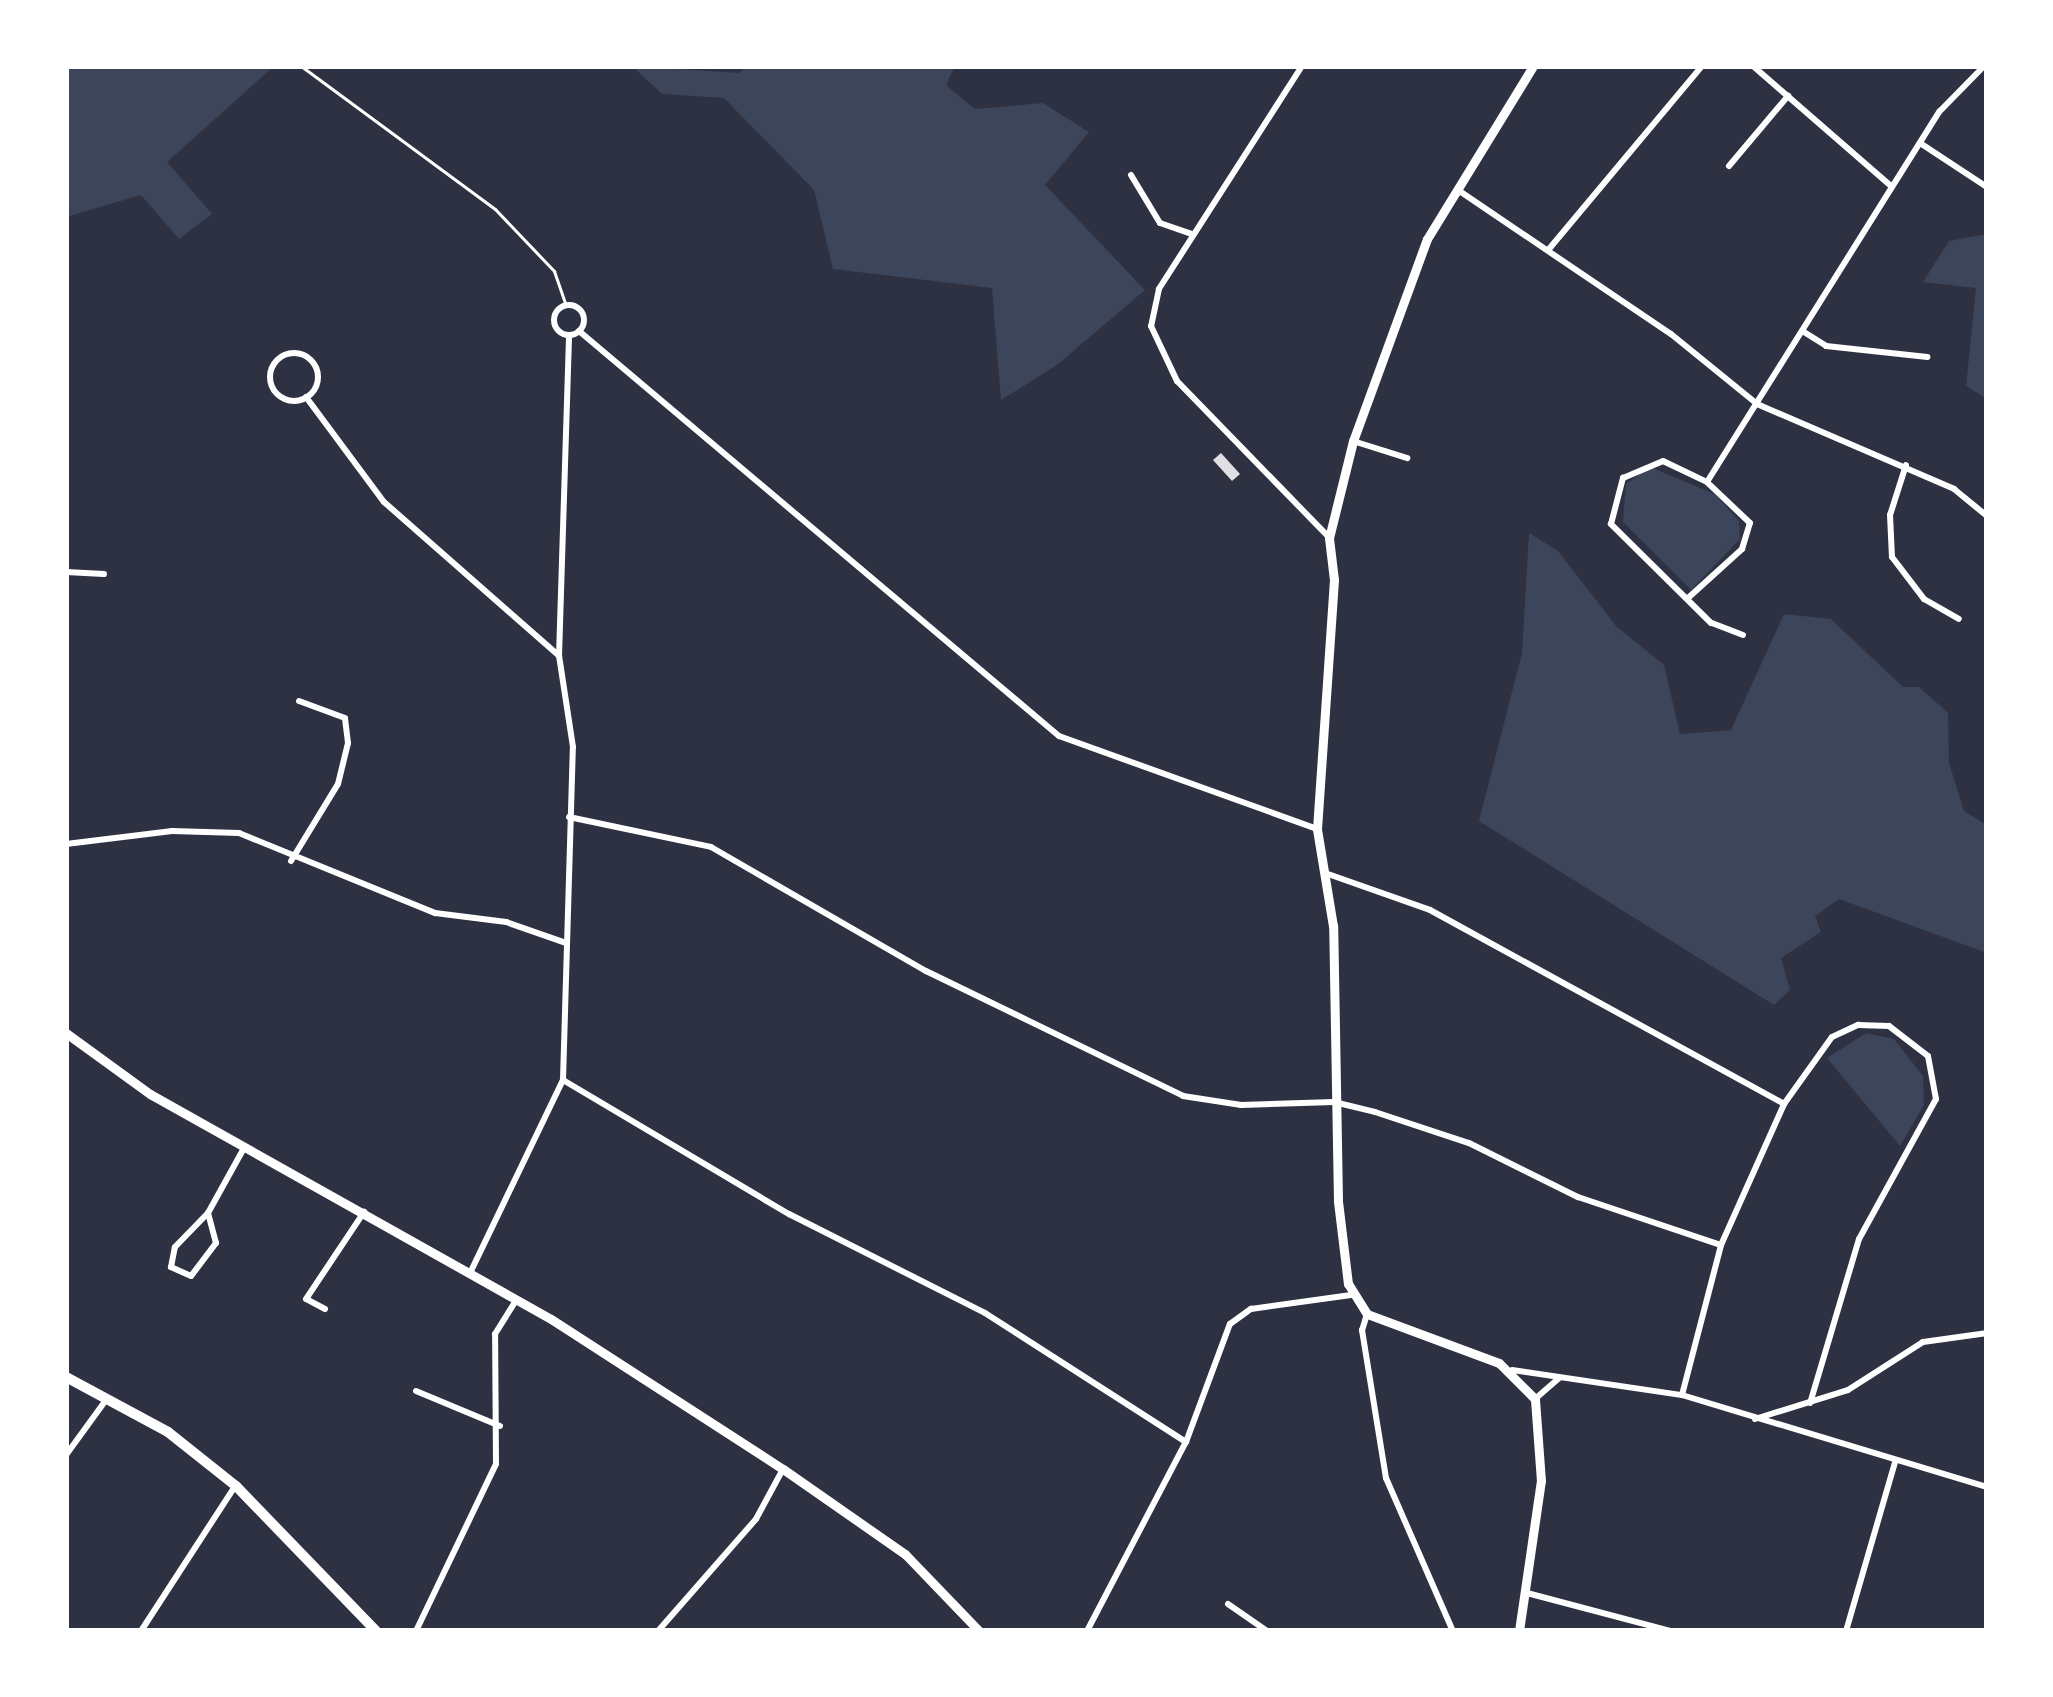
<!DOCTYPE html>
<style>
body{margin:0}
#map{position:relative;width:2053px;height:1697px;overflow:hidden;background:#2d3142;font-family:"Varela Round",sans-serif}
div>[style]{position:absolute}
.green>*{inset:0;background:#3c4559}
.building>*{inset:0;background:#e0e0e3}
.service>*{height:3px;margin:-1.5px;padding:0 1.5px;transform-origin:1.5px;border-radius:1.5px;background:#fff}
.minor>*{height:6px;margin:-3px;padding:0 3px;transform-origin:3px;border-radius:3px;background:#fff}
.minor>.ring{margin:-3px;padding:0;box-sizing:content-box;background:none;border:6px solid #fff;border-radius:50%}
.tertiary>*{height:9px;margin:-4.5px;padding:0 4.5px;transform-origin:4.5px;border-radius:4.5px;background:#fff}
.secondary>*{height:9px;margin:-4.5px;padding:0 4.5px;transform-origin:4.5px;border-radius:4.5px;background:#fff}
.primary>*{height:10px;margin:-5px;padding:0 5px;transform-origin:5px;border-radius:5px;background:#fff}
span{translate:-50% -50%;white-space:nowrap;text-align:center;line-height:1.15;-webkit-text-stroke:12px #fff;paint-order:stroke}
.frame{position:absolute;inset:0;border:69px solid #fff;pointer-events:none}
</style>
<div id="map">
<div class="green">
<div style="clip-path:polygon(66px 66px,274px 66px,167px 162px,212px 214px,179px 239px,141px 195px,66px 217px)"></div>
<div style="clip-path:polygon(632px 66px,739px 73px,748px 66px,955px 66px,946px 85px,975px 109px,1043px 103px,1089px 132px,1045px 185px,1145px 290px,1057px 365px,1001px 400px,992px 288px,833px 269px,814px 190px,724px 98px,662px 94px)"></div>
<div style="clip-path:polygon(1987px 234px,1987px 399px,1966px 386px,1976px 288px,1923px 282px,1949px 241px)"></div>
<div style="clip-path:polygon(1650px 467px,1715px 494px,1739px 521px,1740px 539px,1691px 590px,1623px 522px,1626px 484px)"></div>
<div style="clip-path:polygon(1529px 533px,1558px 551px,1616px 626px,1664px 665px,1680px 734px,1731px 730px,1784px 614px,1831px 619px,1903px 687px,1919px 687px,1948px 713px,1949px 763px,1964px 811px,1987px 825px,1987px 953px,1839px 899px,1815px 916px,1821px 932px,1781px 958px,1790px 990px,1774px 1005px,1479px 821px,1522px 653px)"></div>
<div style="clip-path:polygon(1866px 1033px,1894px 1039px,1923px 1076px,1924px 1105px,1900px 1146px,1827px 1058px)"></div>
</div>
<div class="building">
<div style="clip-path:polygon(1221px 453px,1240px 474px,1232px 481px,1213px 460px)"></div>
</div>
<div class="service">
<div style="left:301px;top:66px;width:241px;rotate:36.4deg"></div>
<div style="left:495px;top:209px;width:86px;rotate:46.4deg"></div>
<div style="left:554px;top:271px;width:36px;rotate:71deg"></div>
</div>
<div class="minor">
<div style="left:1302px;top:66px;width:265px;rotate:122.7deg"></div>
<div style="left:1159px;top:289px;width:38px;rotate:102deg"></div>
<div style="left:1151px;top:326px;width:61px;rotate:64.7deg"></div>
<div style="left:1177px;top:381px;width:215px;rotate:45.8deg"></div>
<div style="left:1753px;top:66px;width:184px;rotate:41deg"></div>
<div style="left:1920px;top:143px;width:80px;rotate:33.3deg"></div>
<div style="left:1729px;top:166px;width:92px;rotate:-49.9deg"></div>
<div style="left:1131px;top:175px;width:56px;rotate:58.9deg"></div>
<div style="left:1160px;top:223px;width:34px;rotate:19deg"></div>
<div style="left:1458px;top:190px;width:257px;rotate:34.1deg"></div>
<div style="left:1671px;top:334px;width:111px;rotate:39.1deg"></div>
<div style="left:1757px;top:404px;width:215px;rotate:23.3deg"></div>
<div style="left:1954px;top:489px;width:43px;rotate:39.3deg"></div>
<div style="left:1549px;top:249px;width:239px;rotate:-50.1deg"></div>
<div class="ring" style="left:554px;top:305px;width:24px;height:24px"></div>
<div style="left:579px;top:331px;width:628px;rotate:40.16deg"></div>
<div style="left:1059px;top:736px;width:274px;rotate:19.8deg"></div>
<div style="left:1804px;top:332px;width:26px;rotate:32deg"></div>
<div style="left:1826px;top:346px;width:102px;rotate:6.2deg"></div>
<div class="ring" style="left:270px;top:353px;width:42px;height:42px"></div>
<div style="left:306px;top:397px;width:131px;rotate:53.4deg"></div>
<div style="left:384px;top:502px;width:233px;rotate:41.3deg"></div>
<div style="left:1353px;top:441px;width:57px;rotate:17.5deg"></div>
<div style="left:1906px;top:465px;width:52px;rotate:107.7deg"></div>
<div style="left:1890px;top:515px;width:42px;rotate:87.3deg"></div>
<div style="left:1892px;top:557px;width:53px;rotate:52.7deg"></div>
<div style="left:1924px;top:599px;width:40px;rotate:29.7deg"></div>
<div style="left:66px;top:572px;width:38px;rotate:3deg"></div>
<div style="left:1688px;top:598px;width:73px;rotate:-42.2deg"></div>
<div style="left:1742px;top:549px;width:27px;rotate:-73deg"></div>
<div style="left:1750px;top:523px;width:59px;rotate:-136.4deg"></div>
<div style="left:1743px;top:635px;width:34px;rotate:-159deg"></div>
<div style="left:1711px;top:623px;width:141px;rotate:-135.3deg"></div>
<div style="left:1611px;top:524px;width:48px;rotate:-75.4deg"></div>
<div style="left:1623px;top:478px;width:43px;rotate:-23deg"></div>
<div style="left:1663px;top:461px;width:49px;rotate:25.5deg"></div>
<div style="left:1707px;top:482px;width:438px;rotate:-57.9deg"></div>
<div style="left:1940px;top:111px;width:63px;rotate:-45.6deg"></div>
<div style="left:569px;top:817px;width:145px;rotate:11.9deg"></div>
<div style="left:711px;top:847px;width:248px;rotate:30deg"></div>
<div style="left:926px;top:971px;width:286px;rotate:25.9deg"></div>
<div style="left:1183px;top:1096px;width:59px;rotate:8.8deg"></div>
<div style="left:1241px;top:1105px;width:93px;rotate:-1.8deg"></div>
<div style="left:1334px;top:1102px;width:42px;rotate:13.7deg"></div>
<div style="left:1375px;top:1112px;width:99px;rotate:18.3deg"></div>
<div style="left:1469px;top:1143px;width:122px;rotate:26.4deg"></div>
<div style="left:1578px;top:1197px;width:151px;rotate:18.6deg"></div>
<div style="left:66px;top:844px;width:107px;rotate:-7deg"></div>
<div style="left:172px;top:831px;width:67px;rotate:1.7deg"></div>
<div style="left:239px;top:833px;width:212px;rotate:22.2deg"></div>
<div style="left:435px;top:913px;width:72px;rotate:7.2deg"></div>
<div style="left:506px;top:922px;width:64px;rotate:19.3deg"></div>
<div style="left:291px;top:861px;width:90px;rotate:-58.6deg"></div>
<div style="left:338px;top:784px;width:42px;rotate:-76.3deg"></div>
<div style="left:348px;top:743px;width:25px;rotate:-97deg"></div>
<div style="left:345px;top:718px;width:49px;rotate:-159.7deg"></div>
<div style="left:1328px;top:874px;width:108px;rotate:19.4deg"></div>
<div style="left:1430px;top:910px;width:404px;rotate:28.7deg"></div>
<div style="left:563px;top:1080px;width:263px;rotate:30.7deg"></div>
<div style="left:789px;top:1214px;width:220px;rotate:26.8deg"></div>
<div style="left:985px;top:1313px;width:239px;rotate:32.7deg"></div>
<div style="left:208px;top:1213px;width:31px;rotate:75deg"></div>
<div style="left:216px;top:1243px;width:41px;rotate:127.1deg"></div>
<div style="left:191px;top:1276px;width:22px;rotate:-156deg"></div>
<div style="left:171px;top:1267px;width:20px;rotate:-79deg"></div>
<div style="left:175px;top:1247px;width:47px;rotate:-45.9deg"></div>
<div style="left:208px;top:1213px;width:74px;rotate:-61deg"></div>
<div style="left:471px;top:1271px;width:212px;rotate:-64.3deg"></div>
<div style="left:563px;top:1080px;width:333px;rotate:-88.3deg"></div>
<div style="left:573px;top:747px;width:92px;rotate:-98.7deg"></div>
<div style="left:559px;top:656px;width:321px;rotate:-88.2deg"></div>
<div style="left:325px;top:1309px;width:21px;rotate:-152deg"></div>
<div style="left:306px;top:1299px;width:105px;rotate:-56.3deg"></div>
<div style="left:1367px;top:1314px;width:17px;rotate:107deg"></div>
<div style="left:1362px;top:1330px;width:150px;rotate:80.8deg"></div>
<div style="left:1386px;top:1478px;width:167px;rotate:66.4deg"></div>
<div style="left:1512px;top:1370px;width:172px;rotate:8.4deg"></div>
<div style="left:1682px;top:1395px;width:319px;rotate:16.8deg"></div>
<div style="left:416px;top:1391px;width:91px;rotate:22.6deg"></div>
<div style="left:1682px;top:1395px;width:155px;rotate:-75.4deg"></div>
<div style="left:1721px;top:1245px;width:154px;rotate:-65.9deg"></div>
<div style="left:1784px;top:1104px;width:82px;rotate:-54.4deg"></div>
<div style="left:1832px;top:1037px;width:29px;rotate:-25deg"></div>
<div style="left:1858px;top:1025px;width:31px;rotate:2deg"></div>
<div style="left:1889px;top:1026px;width:49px;rotate:37.6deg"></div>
<div style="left:1928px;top:1056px;width:44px;rotate:79.5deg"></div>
<div style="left:1936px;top:1099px;width:160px;rotate:118.8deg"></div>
<div style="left:1859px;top:1239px;width:171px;rotate:106.6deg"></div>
<div style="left:1535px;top:1399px;width:32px;rotate:-41deg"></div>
<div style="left:1755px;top:1419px;width:97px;rotate:-17.3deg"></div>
<div style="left:1848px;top:1390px;width:89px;rotate:-32.6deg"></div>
<div style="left:1923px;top:1342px;width:65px;rotate:-8deg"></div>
<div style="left:66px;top:1455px;width:68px;rotate:-54deg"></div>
<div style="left:1527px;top:1593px;width:149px;rotate:14.8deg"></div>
<div style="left:1228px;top:1604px;width:47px;rotate:34.7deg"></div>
<div style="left:141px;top:1631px;width:171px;rotate:-57deg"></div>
<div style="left:416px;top:1631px;width:185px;rotate:-64.4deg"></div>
<div style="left:496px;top:1464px;width:130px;rotate:-90.4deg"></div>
<div style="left:495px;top:1334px;width:40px;rotate:-58deg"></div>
<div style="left:658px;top:1631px;width:149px;rotate:-48.8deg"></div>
<div style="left:756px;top:1519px;width:57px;rotate:-61.6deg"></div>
<div style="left:1087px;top:1631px;width:213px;rotate:-62.4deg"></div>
<div style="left:1186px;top:1442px;width:126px;rotate:-69.6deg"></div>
<div style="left:1230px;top:1324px;width:26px;rotate:-36deg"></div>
<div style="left:1251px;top:1309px;width:101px;rotate:-8deg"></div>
<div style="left:1846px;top:1631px;width:176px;rotate:-73.8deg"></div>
</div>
<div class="tertiary">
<div style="left:1519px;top:1631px;width:152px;rotate:-81.7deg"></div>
<div style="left:1541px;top:1481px;width:82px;rotate:-94.2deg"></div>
<div style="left:1535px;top:1399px;width:51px;rotate:-135deg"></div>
<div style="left:1499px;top:1363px;width:141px;rotate:-159.6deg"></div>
<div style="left:1367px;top:1314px;width:36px;rotate:-122deg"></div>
<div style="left:1348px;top:1284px;width:84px;rotate:-96.9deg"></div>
<div style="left:1338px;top:1201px;width:275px;rotate:-91deg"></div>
<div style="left:1333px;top:926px;width:98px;rotate:-99.4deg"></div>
<div style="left:1317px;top:829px;width:250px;rotate:-86.1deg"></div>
<div style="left:1334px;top:580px;width:42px;rotate:-96.8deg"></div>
<div style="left:1329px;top:538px;width:100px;rotate:-76.1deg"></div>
<div style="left:1353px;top:441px;width:215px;rotate:-69.9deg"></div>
<div style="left:1427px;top:239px;width:203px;rotate:-58.5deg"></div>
</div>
<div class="secondary">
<div style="left:66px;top:1033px;width:104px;rotate:36deg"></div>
<div style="left:150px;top:1094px;width:460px;rotate:29.3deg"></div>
<div style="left:551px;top:1319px;width:276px;rotate:32.9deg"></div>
<div style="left:783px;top:1469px;width:149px;rotate:34.9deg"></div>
<div style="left:905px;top:1554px;width:107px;rotate:46.1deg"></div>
</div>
<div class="primary">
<div style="left:66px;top:1377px;width:116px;rotate:28.3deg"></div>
<div style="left:168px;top:1432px;width:87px;rotate:38.5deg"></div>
<div style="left:236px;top:1486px;width:202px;rotate:46deg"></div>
</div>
<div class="frame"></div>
</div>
